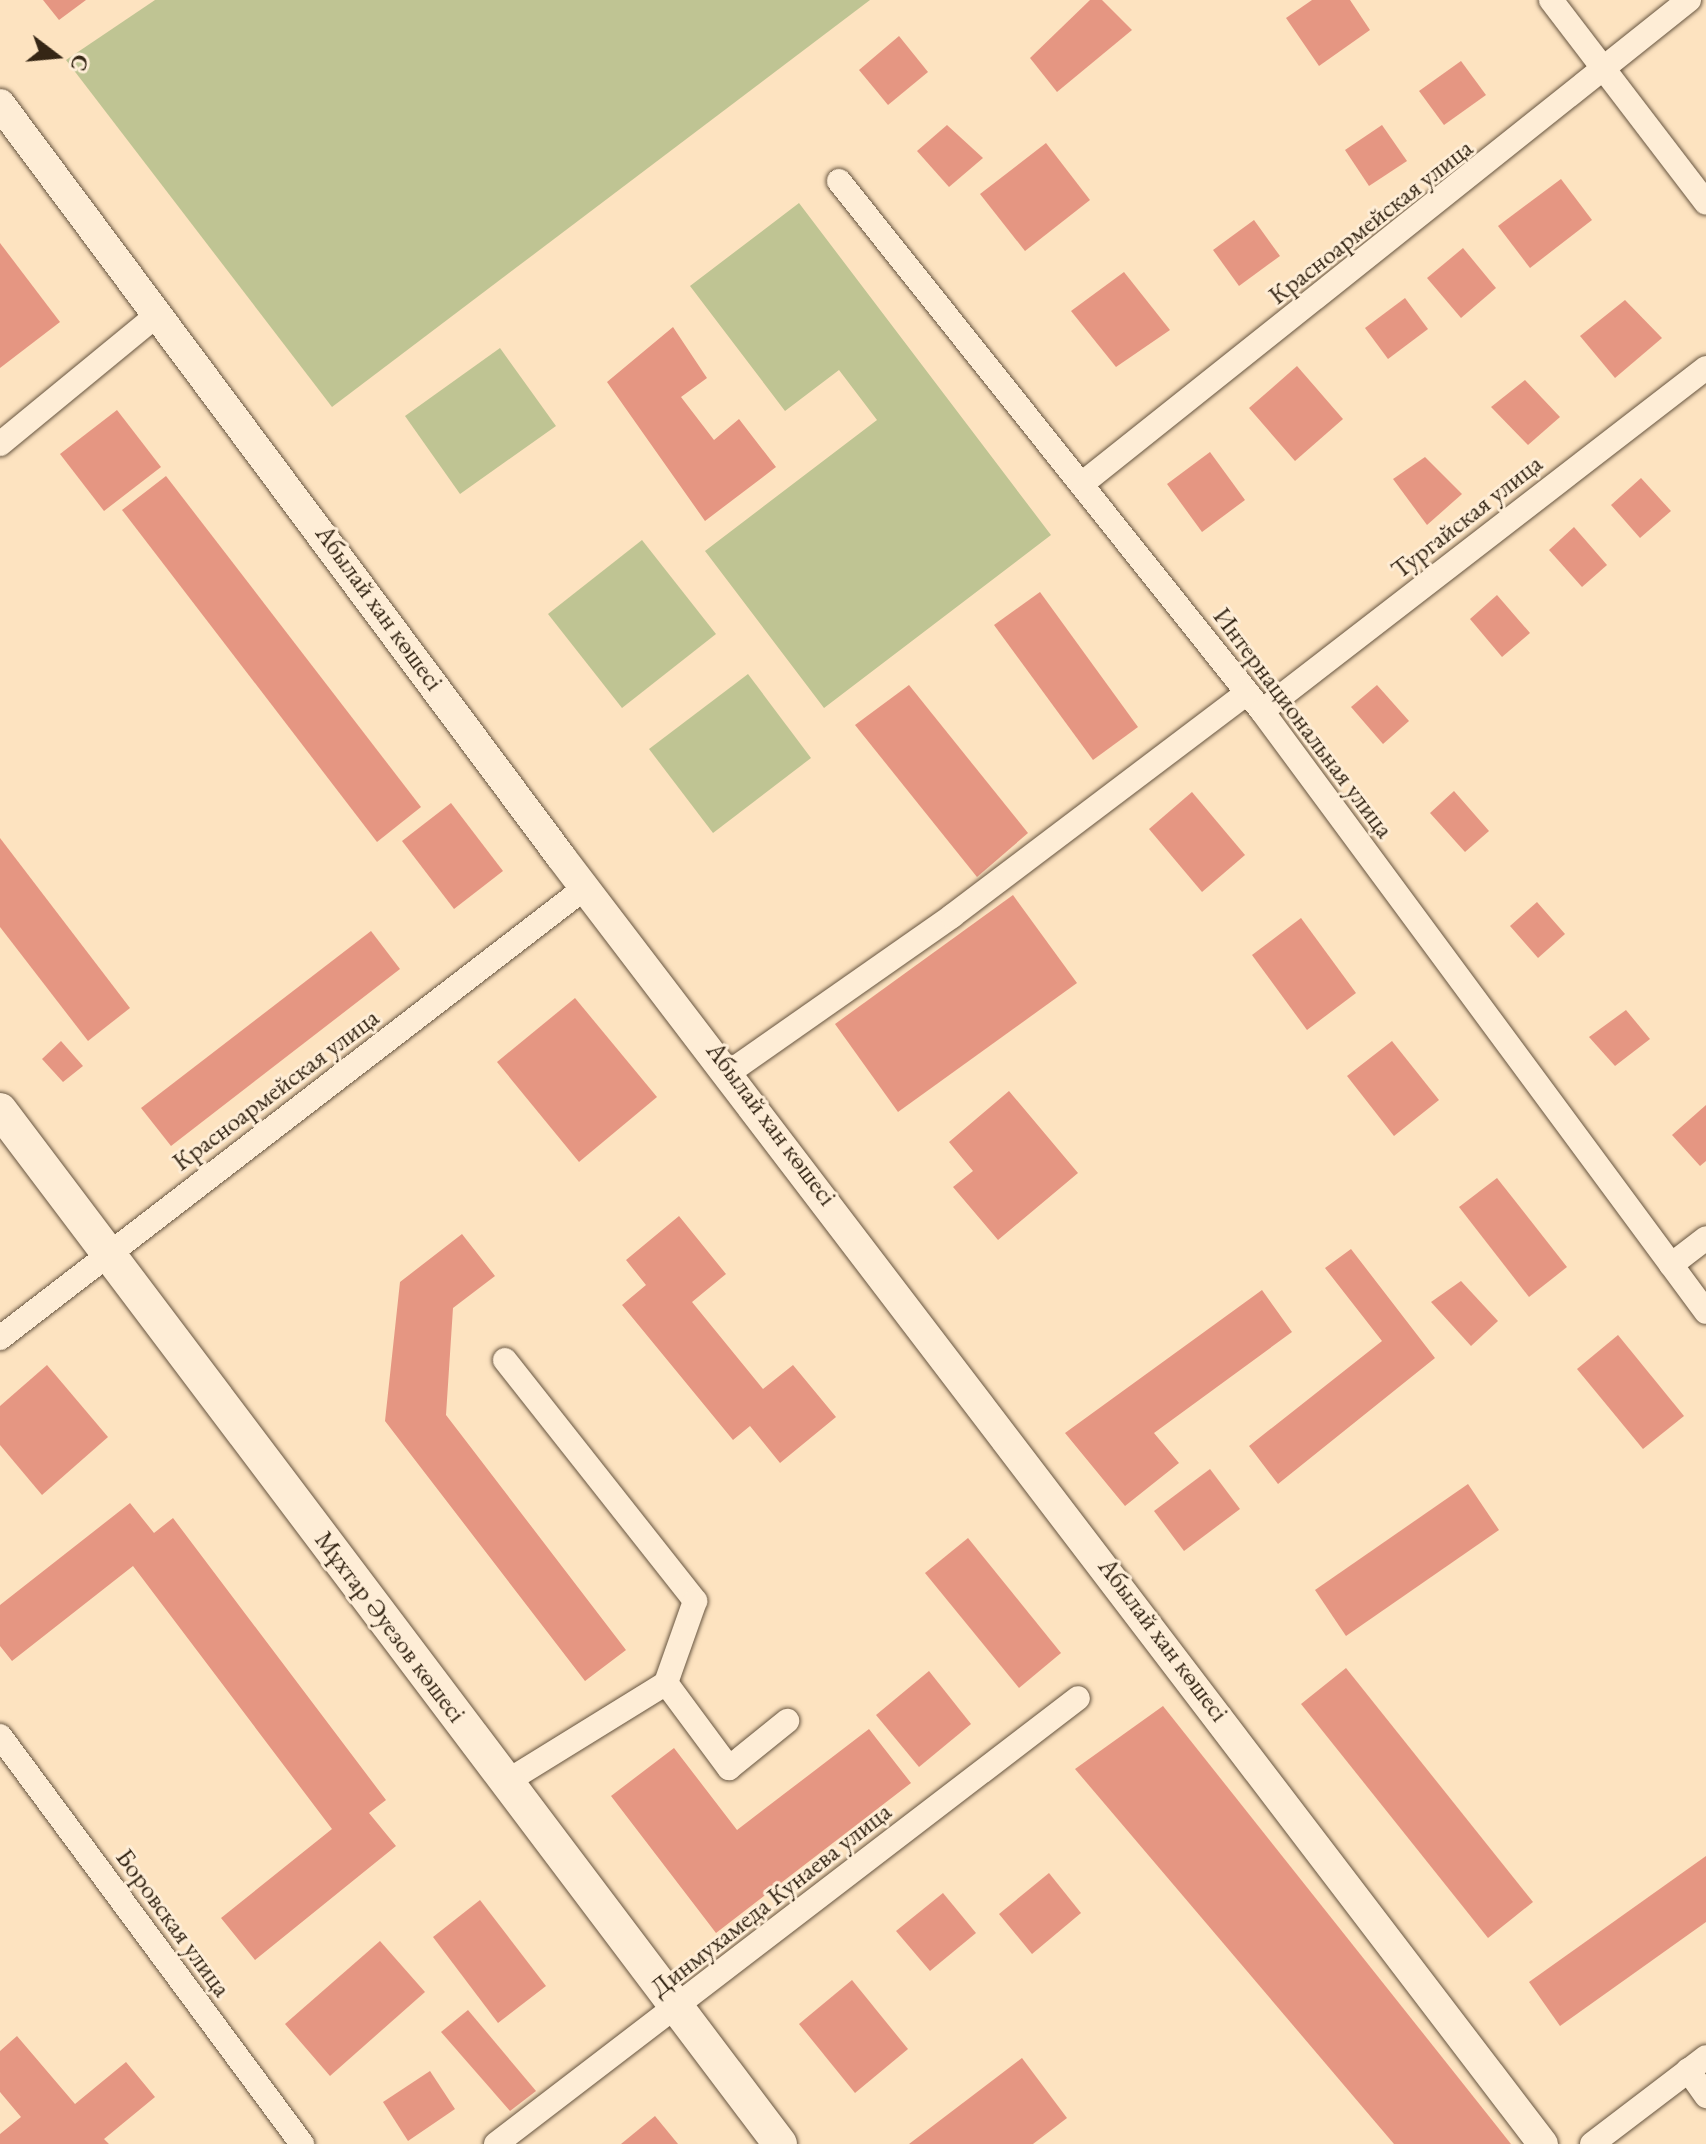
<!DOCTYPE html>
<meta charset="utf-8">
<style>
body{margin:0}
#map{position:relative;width:1706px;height:2144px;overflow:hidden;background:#fde3c0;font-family:"EB Garamond",serif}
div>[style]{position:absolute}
.green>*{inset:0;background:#bfc493}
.building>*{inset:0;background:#e59682}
.roads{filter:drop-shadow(0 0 2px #675540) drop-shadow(0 0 2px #675540)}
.minor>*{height:24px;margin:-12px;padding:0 12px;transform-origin:12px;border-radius:12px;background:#feedd6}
.tertiary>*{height:30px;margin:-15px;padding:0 15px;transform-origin:15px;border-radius:15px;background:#feedd6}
.secondary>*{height:34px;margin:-17px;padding:0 17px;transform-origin:17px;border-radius:17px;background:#feedd6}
span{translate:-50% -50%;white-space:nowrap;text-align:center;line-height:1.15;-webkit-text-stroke:6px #feedd6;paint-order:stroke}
.street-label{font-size:26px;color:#352615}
.north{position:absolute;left:16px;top:16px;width:80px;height:80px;-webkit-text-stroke:6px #feedd6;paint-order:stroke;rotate:106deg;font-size:22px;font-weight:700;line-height:32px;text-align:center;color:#352615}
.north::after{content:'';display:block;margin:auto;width:28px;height:36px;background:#352615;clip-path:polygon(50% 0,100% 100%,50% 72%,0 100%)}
</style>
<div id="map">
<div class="green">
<div style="clip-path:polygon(155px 0,870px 0,332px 407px,66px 60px)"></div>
<div style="clip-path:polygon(799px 203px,1051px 535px,824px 708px,705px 551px,877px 420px,839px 370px,785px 411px,690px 286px)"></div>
<div style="clip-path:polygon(500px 348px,556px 426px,460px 494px,405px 416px)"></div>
<div style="clip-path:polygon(642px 540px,716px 634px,622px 708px,548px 614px)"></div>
<div style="clip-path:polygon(748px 674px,811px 758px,713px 833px,649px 749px)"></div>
</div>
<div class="building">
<div style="clip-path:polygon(43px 0,86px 0,59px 20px)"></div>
<div style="clip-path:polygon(1090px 0,1102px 0,1132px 30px,1057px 92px,1030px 58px)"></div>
<div style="clip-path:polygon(1312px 0,1350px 0,1370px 30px,1319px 66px,1286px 18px)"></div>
<div style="clip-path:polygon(899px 36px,928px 72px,888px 105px,859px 70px)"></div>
<div style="clip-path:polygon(1461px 61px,1486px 95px,1444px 125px,1419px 91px)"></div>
<div style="clip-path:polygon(947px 125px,983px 158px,949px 187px,917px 151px)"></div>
<div style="clip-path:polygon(1382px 125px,1407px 161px,1369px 186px,1345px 150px)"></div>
<div style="clip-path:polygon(1046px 143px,1090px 200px,1025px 251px,980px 194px)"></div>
<div style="clip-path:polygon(1561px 179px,1592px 220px,1530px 268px,1498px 226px)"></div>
<div style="clip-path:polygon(1254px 220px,1280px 256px,1239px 286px,1213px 250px)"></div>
<div style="clip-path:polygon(0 243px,60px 322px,0 368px)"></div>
<div style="clip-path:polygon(1463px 248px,1496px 288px,1461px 318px,1427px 278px)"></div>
<div style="clip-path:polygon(1124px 272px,1170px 330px,1116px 367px,1071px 311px)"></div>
<div style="clip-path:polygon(1405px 298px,1428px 329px,1388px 359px,1365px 328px)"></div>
<div style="clip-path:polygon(1625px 300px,1662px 338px,1615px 378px,1580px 336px)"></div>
<div style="clip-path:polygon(673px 327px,707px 378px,681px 397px,714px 440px,739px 419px,776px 467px,705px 521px,607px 382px)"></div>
<div style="clip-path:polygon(1297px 366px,1343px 419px,1295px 461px,1249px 408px)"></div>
<div style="clip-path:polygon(1525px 380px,1560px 417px,1528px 445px,1491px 407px)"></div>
<div style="clip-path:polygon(117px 410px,161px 467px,104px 511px,60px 454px)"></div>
<div style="clip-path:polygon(1210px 452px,1245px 500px,1202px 532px,1167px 484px)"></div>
<div style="clip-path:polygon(1425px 457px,1462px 494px,1427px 525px,1393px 479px)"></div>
<div style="clip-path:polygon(166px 476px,421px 807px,377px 842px,122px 510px)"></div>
<div style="clip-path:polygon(1641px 478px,1671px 511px,1640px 538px,1611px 505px)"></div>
<div style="clip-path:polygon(1574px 527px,1607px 565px,1582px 587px,1549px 550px)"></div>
<div style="clip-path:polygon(1040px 592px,1138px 727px,1093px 760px,994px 625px)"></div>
<div style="clip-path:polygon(1497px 595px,1530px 633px,1502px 657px,1470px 619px)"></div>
<div style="clip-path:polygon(909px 685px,1028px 833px,977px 877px,855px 725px)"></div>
<div style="clip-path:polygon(1377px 685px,1409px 721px,1383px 744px,1351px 707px)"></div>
<div style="clip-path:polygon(1454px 791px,1489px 831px,1465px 852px,1430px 813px)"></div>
<div style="clip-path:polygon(1192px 792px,1245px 855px,1202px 892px,1149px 829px)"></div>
<div style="clip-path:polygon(451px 803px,503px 871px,454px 909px,402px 841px)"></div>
<div style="clip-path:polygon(0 838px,130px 1008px,88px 1041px,0 927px)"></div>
<div style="clip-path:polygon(1013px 895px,1077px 983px,898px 1112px,835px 1024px)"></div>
<div style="clip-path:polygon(1537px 902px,1565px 934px,1538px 958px,1510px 926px)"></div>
<div style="clip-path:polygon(1301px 918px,1356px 993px,1307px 1030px,1252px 955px)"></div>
<div style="clip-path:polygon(371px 931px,400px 969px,171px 1146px,141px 1108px)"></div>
<div style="clip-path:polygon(575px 998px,657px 1097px,579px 1162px,497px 1062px)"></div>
<div style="clip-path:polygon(1626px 1010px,1650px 1039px,1615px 1066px,1589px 1037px)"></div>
<div style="clip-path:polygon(61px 1041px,83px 1066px,63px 1082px,42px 1059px)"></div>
<div style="clip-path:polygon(1392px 1041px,1439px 1100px,1394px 1136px,1347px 1076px)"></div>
<div style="clip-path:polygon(1009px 1091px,1078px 1173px,998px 1240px,953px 1187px,973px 1171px,949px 1142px)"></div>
<div style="clip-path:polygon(1706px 1105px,1706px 1161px,1700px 1166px,1672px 1135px)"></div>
<div style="clip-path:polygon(1497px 1178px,1567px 1267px,1529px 1297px,1459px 1207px)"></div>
<div style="clip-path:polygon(679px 1216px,726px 1274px,692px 1302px,763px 1389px,793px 1365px,836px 1417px,780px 1463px,750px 1426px,733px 1440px,622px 1305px,646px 1285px,626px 1260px)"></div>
<div style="clip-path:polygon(462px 1234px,495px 1276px,453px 1308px,446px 1415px,626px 1650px,585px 1681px,385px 1421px,400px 1282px)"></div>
<div style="clip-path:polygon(1351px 1249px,1435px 1358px,1278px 1484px,1249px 1446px,1382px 1341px,1325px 1268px)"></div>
<div style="clip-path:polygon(1461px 1281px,1498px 1321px,1471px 1346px,1431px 1302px)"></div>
<div style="clip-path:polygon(1262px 1290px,1292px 1332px,1154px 1433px,1179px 1463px,1125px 1506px,1065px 1433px)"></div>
<div style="clip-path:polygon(1618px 1335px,1684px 1416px,1643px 1449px,1577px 1369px)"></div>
<div style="clip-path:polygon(47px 1365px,108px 1437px,42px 1495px,0 1445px,0 1406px)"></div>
<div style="clip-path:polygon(1210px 1469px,1240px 1509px,1184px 1551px,1154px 1511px)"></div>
<div style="clip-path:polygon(1468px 1484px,1499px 1530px,1346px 1636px,1315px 1590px)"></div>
<div style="clip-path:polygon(130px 1503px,154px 1533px,173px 1518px,386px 1800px,369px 1813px,396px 1846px,255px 1960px,221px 1918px,332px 1829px,133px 1566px,12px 1661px,0 1646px,0 1605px)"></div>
<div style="clip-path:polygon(968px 1538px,1061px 1653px,1019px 1688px,925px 1573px)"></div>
<div style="clip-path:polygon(1346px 1668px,1533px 1902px,1488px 1938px,1301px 1704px)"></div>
<div style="clip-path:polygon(929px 1671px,971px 1724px,919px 1767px,876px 1715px)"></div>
<div style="clip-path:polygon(1163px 1706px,1511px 2144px,1394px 2144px,1075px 1769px)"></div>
<div style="clip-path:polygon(869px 1729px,911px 1783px,716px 1933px,611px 1796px,674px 1748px,737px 1830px)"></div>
<div style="clip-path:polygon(1706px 1856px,1706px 1922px,1560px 2026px,1529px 1982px)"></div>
<div style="clip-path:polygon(1049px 1873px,1081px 1913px,1032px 1954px,999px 1914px)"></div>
<div style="clip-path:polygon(943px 1893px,976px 1933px,930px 1971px,896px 1931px)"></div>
<div style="clip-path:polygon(480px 1900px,546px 1986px,498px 2023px,433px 1937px)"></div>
<div style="clip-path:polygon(380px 1941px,425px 1992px,330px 2076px,285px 2024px)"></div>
<div style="clip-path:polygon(852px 1980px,908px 2049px,855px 2093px,799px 2024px)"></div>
<div style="clip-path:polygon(468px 2010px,536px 2091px,510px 2111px,441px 2032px)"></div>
<div style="clip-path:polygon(17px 2036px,75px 2104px,126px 2062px,155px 2097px,104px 2139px,109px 2144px,0 2144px,0 2134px,21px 2117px,0 2092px,0 2051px)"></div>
<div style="clip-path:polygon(1022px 2058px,1067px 2118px,1033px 2144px,909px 2144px)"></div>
<div style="clip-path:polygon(430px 2071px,455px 2109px,408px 2141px,383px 2102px)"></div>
<div style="clip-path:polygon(655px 2116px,678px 2144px,621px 2144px)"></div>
</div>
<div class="roads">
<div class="minor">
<div style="left:1551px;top:0;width:255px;rotate:52.6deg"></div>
<div style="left:839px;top:181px;width:678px;rotate:51.41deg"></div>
<div style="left:1262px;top:711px;width:747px;rotate:53.54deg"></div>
<div style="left:0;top:444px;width:205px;rotate:-39.4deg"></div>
<div style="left:1083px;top:483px;width:775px;rotate:-38.56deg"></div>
<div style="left:1262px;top:711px;width:561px;rotate:-37.69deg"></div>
<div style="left:731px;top:1071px;width:270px;rotate:-35deg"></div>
<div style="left:952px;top:916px;width:370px;rotate:-37.1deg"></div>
<div style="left:1671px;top:1265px;width:44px;rotate:-37.6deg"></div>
<div style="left:0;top:1338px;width:739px;rotate:-37.58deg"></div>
<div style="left:505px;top:1360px;width:307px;rotate:51.7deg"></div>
<div style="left:695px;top:1601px;width:87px;rotate:109.5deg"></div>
<div style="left:0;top:1736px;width:508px;rotate:53.49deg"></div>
<div style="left:506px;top:1782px;width:188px;rotate:-31.7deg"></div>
<div style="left:666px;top:1683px;width:106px;rotate:53.5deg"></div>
<div style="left:729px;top:1768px;width:75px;rotate:-39deg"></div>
<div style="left:1688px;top:2070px;width:32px;rotate:55deg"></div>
<div style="left:496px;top:2144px;width:733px;rotate:-37.46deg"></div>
<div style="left:1592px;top:2144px;width:143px;rotate:-37.3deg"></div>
</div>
<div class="tertiary">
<div style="left:0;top:104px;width:939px;rotate:53.31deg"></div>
<div style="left:561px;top:857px;width:1619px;rotate:52.66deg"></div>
</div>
<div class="secondary">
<div style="left:0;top:1110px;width:1295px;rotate:52.97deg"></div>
</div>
</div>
<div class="street-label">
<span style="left:1371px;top:222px;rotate:-38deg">Красноармейская улица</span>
<span style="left:1467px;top:517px;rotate:-38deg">Тургайская улица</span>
<span style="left:379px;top:608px;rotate:54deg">Абылай хан көшесі</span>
<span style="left:1303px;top:723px;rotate:53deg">Интернациональная улица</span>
<span style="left:276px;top:1090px;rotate:-37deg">Красноармейская улица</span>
<span style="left:771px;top:1124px;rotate:53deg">Абылай хан көшесі</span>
<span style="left:390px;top:1627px;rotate:53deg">Мұхтар Әуезов көшесі</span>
<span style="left:1163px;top:1640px;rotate:53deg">Абылай хан көшесі</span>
<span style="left:771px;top:1900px;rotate:-38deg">Динмухамеда Кунаева улица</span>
<span style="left:173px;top:1923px;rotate:54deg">Боровская улица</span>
</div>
<div class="north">С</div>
</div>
